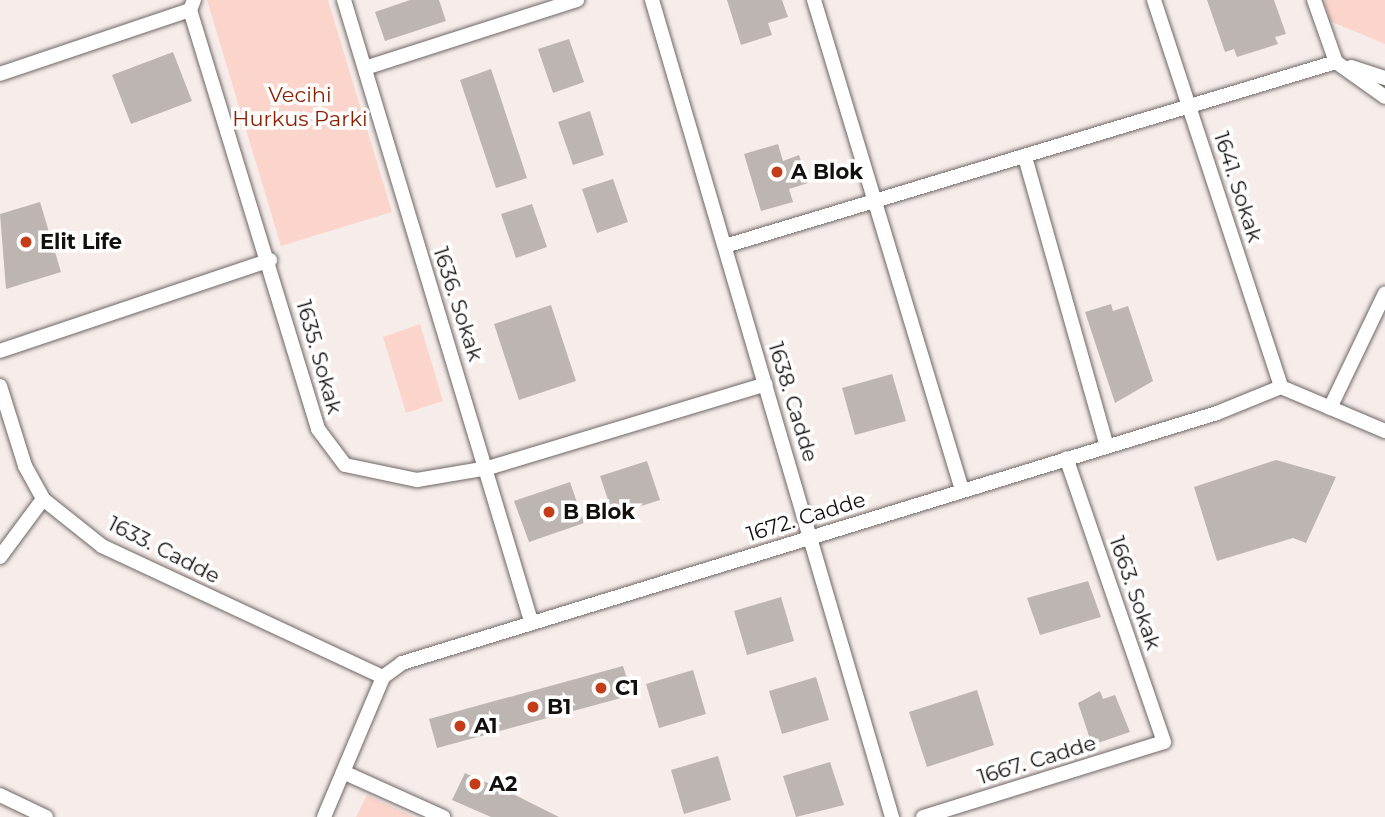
<!DOCTYPE html>
<style>
body{margin:0}
#map{position:relative;width:1385px;height:817px;overflow:hidden;background:#f6edeb;font-family:Montserrat,sans-serif}
div>[style]{position:absolute}
.green>*{inset:0;background:#fbd5cb}
.building>*{inset:0;background:#bdb5b2}
.roads{filter:drop-shadow(0 0 2px #6f6765) drop-shadow(0 0 2px #6f6765)}
.minor>*{height:14px;margin:-7px;padding:0 7px;transform-origin:7px;border-radius:7px;background:#fff}
.dots>*{width:19px;height:19px;translate:-50% -50%;box-sizing:border-box;border:4px solid #fff;border-radius:50%}
span{translate:-50% -50%;white-space:nowrap;text-align:center;line-height:1.15;-webkit-text-stroke:7px #fff;paint-order:stroke}
.park-label{font-size:21px;color:#8c1e00}
.poi-label{font-size:21px;color:#120f0e;font-weight:700}
.left{translate:0 -50%;text-align:left}
.street-label{font-size:21px;color:#120f0e}
</style>
<div id="map">
<div class="green">
<div style="clip-path:polygon(207px 0,328px 0,392px 212px,281px 246px)"></div>
<div style="clip-path:polygon(1324px 0,1385px 0,1385px 44px,1330px 21px)"></div>
<div style="clip-path:polygon(420px 324px,443px 401px,406px 413px,383px 337px)"></div>
<div style="clip-path:polygon(367px 795px,414px 817px,356px 817px)"></div>
</div>
<div class="building">
<div style="clip-path:polygon(410px 0,439px 0,446px 21px,385px 41px,375px 12px)"></div>
<div style="clip-path:polygon(727px 0,782px 0,788px 17px,768px 23px,772px 35px,741px 45px)"></div>
<div style="clip-path:polygon(1207px 0,1274px 0,1286px 34px,1275px 37px,1278px 44px,1237px 57px,1234px 49px,1225px 52px)"></div>
<div style="clip-path:polygon(569px 39px,584px 82px,553px 93px,538px 49px)"></div>
<div style="clip-path:polygon(173px 52px,192px 101px,131px 124px,112px 75px)"></div>
<div style="clip-path:polygon(491px 69px,527px 178px,496px 188px,460px 80px)"></div>
<div style="clip-path:polygon(590px 111px,604px 155px,573px 165px,558px 122px)"></div>
<div style="clip-path:polygon(778px 144px,783px 161px,799px 155px,808px 183px,789px 189px,793px 202px,761px 211px,744px 154px)"></div>
<div style="clip-path:polygon(613px 179px,628px 222px,597px 233px,582px 189px)"></div>
<div style="clip-path:polygon(40px 202px,61px 272px,6px 289px,0 214px)"></div>
<div style="clip-path:polygon(532px 204px,547px 247px,516px 258px,501px 214px)"></div>
<div style="clip-path:polygon(1111px 304px,1113px 311px,1128px 306px,1153px 381px,1115px 403px,1085px 312px)"></div>
<div style="clip-path:polygon(551px 305px,576px 381px,519px 400px,494px 324px)"></div>
<div style="clip-path:polygon(892px 374px,906px 421px,855px 435px,842px 388px)"></div>
<div style="clip-path:polygon(1276px 460px,1336px 477px,1306px 543px,1293px 538px,1217px 561px,1194px 487px)"></div>
<div style="clip-path:polygon(647px 461px,660px 500px,613px 515px,600px 476px)"></div>
<div style="clip-path:polygon(570px 482px,584px 523px,529px 542px,514px 501px)"></div>
<div style="clip-path:polygon(1088px 581px,1101px 617px,1040px 635px,1027px 598px)"></div>
<div style="clip-path:polygon(781px 597px,794px 641px,747px 655px,734px 611px)"></div>
<div style="clip-path:polygon(623px 666px,632px 695px,437px 748px,429px 719px)"></div>
<div style="clip-path:polygon(693px 670px,706px 714px,659px 728px,646px 684px)"></div>
<div style="clip-path:polygon(816px 677px,829px 720px,782px 734px,769px 691px)"></div>
<div style="clip-path:polygon(977px 690px,994px 745px,927px 767px,909px 712px)"></div>
<div style="clip-path:polygon(1100px 691px,1103px 699px,1115px 695px,1130px 732px,1092px 745px,1078px 703px)"></div>
<div style="clip-path:polygon(718px 756px,731px 800px,684px 814px,671px 770px)"></div>
<div style="clip-path:polygon(830px 762px,844px 805px,796px 817px,783px 776px)"></div>
<div style="clip-path:polygon(465px 773px,515px 795px,559px 817px,491px 817px,452px 800px)"></div>
</div>
<div class="roads">
<div class="minor">
<div style="left:194px;top:0;width:11px;rotate:112deg"></div>
<div style="left:190px;top:10px;width:438px;rotate:73deg"></div>
<div style="left:318px;top:429px;width:45px;rotate:53.1deg"></div>
<div style="left:345px;top:465px;width:74px;rotate:11.8deg"></div>
<div style="left:417px;top:480px;width:72px;rotate:-9.6deg"></div>
<div style="left:488px;top:468px;width:290px;rotate:-16.8deg"></div>
<div style="left:344px;top:0;width:649px;rotate:73.24deg"></div>
<div style="left:652px;top:0;width:852px;rotate:73.63deg"></div>
<div style="left:814px;top:0;width:512px;rotate:73.19deg"></div>
<div style="left:1154px;top:0;width:407px;rotate:71.8deg"></div>
<div style="left:1314px;top:0;width:66px;rotate:70.5deg"></div>
<div style="left:1336px;top:62px;width:60px;rotate:35.5deg"></div>
<div style="left:1351px;top:67px;width:36px;rotate:18deg"></div>
<div style="left:365px;top:68px;width:223px;rotate:-17.8deg"></div>
<div style="left:0;top:74px;width:200px;rotate:-18.6deg"></div>
<div style="left:1025px;top:157px;width:300px;rotate:74.2deg"></div>
<div style="left:725px;top:246px;width:638px;rotate:-16.76deg"></div>
<div style="left:0;top:351px;width:285px;rotate:-18.6deg"></div>
<div style="left:0;top:386px;width:84px;rotate:72.6deg"></div>
<div style="left:25px;top:466px;width:38px;rotate:61deg"></div>
<div style="left:43px;top:499px;width:75px;rotate:38.5deg"></div>
<div style="left:102px;top:546px;width:310px;rotate:25deg"></div>
<div style="left:1330px;top:408px;width:127px;rotate:-64.4deg"></div>
<div style="left:0;top:557px;width:72px;rotate:-53.4deg"></div>
<div style="left:343px;top:772px;width:110px;rotate:24.2deg"></div>
<div style="left:0;top:795px;width:51px;rotate:25.6deg"></div>
<div style="left:324px;top:817px;width:152px;rotate:-67.1deg"></div>
<div style="left:383px;top:677px;width:24px;rotate:-36deg"></div>
<div style="left:402px;top:663px;width:852px;rotate:-17.05deg"></div>
<div style="left:1217px;top:413px;width:69px;rotate:-22.1deg"></div>
<div style="left:1281px;top:387px;width:113px;rotate:22.9deg"></div>
<div style="left:923px;top:817px;width:252px;rotate:-17.3deg"></div>
<div style="left:1164px;top:742px;width:300px;rotate:-109deg"></div>
</div>
</div>
<div class="dots">
<div style="left:777px;top:172px;background:#c53c19"></div>
<div style="left:26px;top:242px;background:#c53c19"></div>
<div style="left:549px;top:512px;background:#c53c19"></div>
<div style="left:601px;top:688px;background:#c53c19"></div>
<div style="left:533px;top:707px;background:#c53c19"></div>
<div style="left:460px;top:726px;background:#c53c19"></div>
<div style="left:475px;top:784px;background:#c53c19"></div>
</div>
<div class="park-label">
<span style="left:300px;top:107px">Vecihi<br>Hurkus Parki</span>
</div>
<div class="poi-label">
<span class="left" style="left:791px;top:172px">A Blok</span>
<span class="left" style="left:40px;top:242px">Elit Life</span>
<span class="left" style="left:563px;top:512px">B Blok</span>
<span class="left" style="left:615px;top:688px">C1</span>
<span class="left" style="left:547px;top:707px">B1</span>
<span class="left" style="left:474px;top:726px">A1</span>
<span class="left" style="left:489px;top:784px">A2</span>
</div>
<div class="street-label">
<span style="left:1238px;top:187px;rotate:72deg">1641. Sokak</span>
<span style="left:458px;top:304px;rotate:72deg">1636. Sokak</span>
<span style="left:319px;top:357px;rotate:74deg">1635. Sokak</span>
<span style="left:793px;top:402px;rotate:73deg">1638. Cadde</span>
<span style="left:806px;top:517px;rotate:-17deg">1672. Cadde</span>
<span style="left:164px;top:550px;rotate:27deg">1633. Cadde</span>
<span style="left:1135px;top:593px;rotate:71deg">1663. Sokak</span>
<span style="left:1037px;top:760px;rotate:-17deg">1667. Cadde</span>
</div>
</div>
